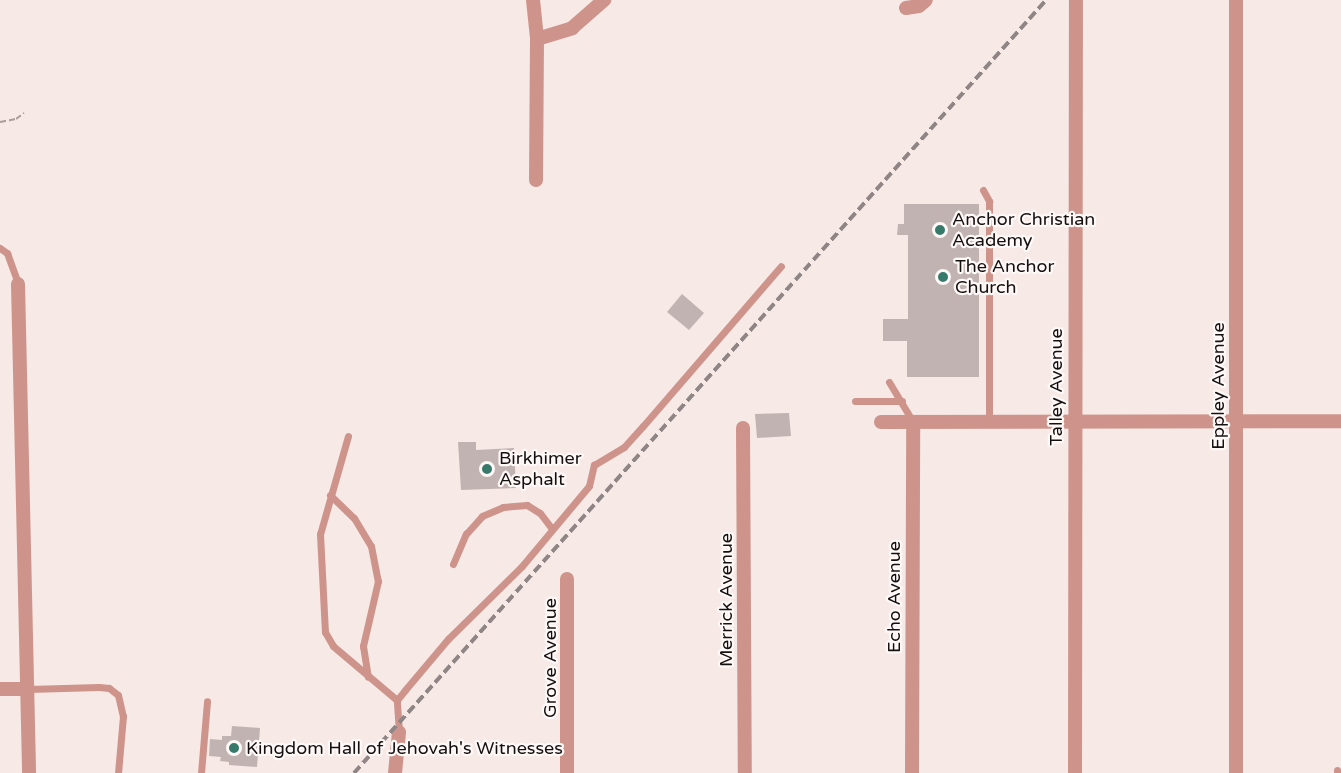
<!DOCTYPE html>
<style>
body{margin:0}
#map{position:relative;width:1341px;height:773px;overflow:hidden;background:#f6e9e6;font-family:"Varela Round",sans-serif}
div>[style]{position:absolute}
.building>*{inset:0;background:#c0b3b1}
.path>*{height:2px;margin-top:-1px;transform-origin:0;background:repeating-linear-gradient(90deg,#a79d9b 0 6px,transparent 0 9px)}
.lane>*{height:7px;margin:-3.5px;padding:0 3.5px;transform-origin:3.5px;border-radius:3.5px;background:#ce948b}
.street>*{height:14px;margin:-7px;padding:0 7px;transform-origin:7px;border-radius:7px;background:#ce948b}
.rail>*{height:4px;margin-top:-2px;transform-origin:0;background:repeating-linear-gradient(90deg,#8e8584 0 9px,transparent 0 13.5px)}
.dots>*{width:16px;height:16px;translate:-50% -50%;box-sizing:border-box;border:3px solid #fef8f7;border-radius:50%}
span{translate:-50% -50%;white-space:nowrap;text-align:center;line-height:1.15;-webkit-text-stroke:4.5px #fef8f7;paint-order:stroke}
.poi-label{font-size:18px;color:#151010}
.left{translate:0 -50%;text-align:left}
.street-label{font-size:18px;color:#151010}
</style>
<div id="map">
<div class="building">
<div style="clip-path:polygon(904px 204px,979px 204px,979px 377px,907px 377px,907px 341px,883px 341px,883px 319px,908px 319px,908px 235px,897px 235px,898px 224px,904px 224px)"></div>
<div style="clip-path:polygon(682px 294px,704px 313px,689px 330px,667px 312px)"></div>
<div style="clip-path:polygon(789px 413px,791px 436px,757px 438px,755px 414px)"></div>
<div style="clip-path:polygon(458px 442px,476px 442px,476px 450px,514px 448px,516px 488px,461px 490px)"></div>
<div style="clip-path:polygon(232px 726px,260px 728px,257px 767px,229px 765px,229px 762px,220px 761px,221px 757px,209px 756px,210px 739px,222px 740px,222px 736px,231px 736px)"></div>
</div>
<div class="path">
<div style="left:0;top:122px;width:16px;rotate:-11deg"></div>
<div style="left:16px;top:119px;width:10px;rotate:-37deg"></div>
</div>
<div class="lane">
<div style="left:983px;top:190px;width:13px;rotate:61deg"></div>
<div style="left:989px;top:201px;width:220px;rotate:90deg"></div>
<div style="left:0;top:248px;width:9px;rotate:36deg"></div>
<div style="left:7px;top:253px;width:33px;rotate:70deg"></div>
<div style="left:889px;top:382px;width:47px;rotate:59deg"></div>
<div style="left:855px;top:401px;width:47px"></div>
<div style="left:348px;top:436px;width:102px;rotate:105.9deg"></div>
<div style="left:320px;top:534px;width:98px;rotate:87.1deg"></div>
<div style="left:325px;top:632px;width:16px;rotate:60deg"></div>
<div style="left:333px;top:646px;width:84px;rotate:40.2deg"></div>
<div style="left:330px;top:495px;width:33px;rotate:44deg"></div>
<div style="left:354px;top:518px;width:33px;rotate:59deg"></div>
<div style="left:371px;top:546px;width:36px;rotate:79deg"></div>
<div style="left:378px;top:581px;width:67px;rotate:103deg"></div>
<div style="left:363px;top:646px;width:31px;rotate:81deg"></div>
<div style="left:453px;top:564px;width:33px;rotate:-67deg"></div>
<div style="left:466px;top:534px;width:24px;rotate:-48deg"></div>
<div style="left:482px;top:516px;width:23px;rotate:-23deg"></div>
<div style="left:503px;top:507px;width:24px;rotate:-5deg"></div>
<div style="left:527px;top:505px;width:15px;rotate:32deg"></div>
<div style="left:540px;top:513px;width:20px;rotate:53deg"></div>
<div style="left:28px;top:689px;width:71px;rotate:-1.6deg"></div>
<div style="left:99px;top:687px;width:10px;rotate:6deg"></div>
<div style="left:109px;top:688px;width:11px;rotate:38deg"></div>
<div style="left:118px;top:695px;width:22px;rotate:77deg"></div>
<div style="left:123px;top:716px;width:57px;rotate:95deg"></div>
<div style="left:399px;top:732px;width:32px;rotate:-94deg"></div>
<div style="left:397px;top:700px;width:13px;rotate:-51deg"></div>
<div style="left:405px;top:690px;width:67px;rotate:-49.9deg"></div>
<div style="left:448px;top:639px;width:104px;rotate:-44.6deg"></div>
<div style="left:522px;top:566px;width:104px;rotate:-50.1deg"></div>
<div style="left:589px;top:486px;width:22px;rotate:-77deg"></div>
<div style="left:594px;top:465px;width:35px;rotate:-31deg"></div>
<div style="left:624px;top:447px;width:28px;rotate:-48deg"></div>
<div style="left:643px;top:426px;width:211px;rotate:-49.2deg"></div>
<div style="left:201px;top:773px;width:72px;rotate:-85.2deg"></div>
<div style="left:1337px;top:773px;width:3px;rotate:-90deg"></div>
</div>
<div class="street">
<div style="left:533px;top:0;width:39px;rotate:84deg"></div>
<div style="left:537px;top:39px;width:141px;rotate:90.4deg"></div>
<div style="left:906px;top:8px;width:13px;rotate:-9deg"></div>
<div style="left:919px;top:6px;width:9px;rotate:-41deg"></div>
<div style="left:537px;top:39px;width:37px;rotate:-17deg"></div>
<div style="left:572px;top:28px;width:43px;rotate:-41.2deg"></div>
<div style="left:18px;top:284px;width:489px;rotate:88.7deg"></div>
<div style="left:881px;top:422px;width:460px;rotate:-0.1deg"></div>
<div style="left:743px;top:428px;width:345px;rotate:89.7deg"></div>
<div style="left:0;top:689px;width:28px"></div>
<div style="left:395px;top:773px;width:41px;rotate:-84.4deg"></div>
<div style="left:567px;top:773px;width:194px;rotate:-90deg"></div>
<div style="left:912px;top:773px;width:351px;rotate:-89.8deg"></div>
<div style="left:1075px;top:773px;width:772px;rotate:-89.93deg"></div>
<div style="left:1236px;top:773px;width:773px;rotate:-90deg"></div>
</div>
<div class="rail">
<div style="left:354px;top:773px;width:1037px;rotate:-48.16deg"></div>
</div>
<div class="dots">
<div style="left:940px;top:230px;background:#377a6c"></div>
<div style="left:943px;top:277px;background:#377a6c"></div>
<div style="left:487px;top:469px;background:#377a6c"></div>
<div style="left:234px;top:748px;background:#377a6c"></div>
</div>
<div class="poi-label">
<span class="left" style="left:952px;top:230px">Anchor Christian<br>Academy</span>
<span class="left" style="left:955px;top:277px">The Anchor<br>Church</span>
<span class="left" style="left:499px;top:469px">Birkhimer<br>Asphalt</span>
<span class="left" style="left:246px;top:748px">Kingdom Hall of Jehovah's Witnesses</span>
</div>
<div class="street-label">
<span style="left:1218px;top:386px;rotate:-90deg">Eppley Avenue</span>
<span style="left:1056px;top:387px;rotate:-90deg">Talley Avenue</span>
<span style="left:894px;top:597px;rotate:-90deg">Echo Avenue</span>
<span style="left:726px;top:600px;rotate:-90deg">Merrick Avenue</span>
<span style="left:550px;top:658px;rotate:-90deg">Grove Avenue</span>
</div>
</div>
